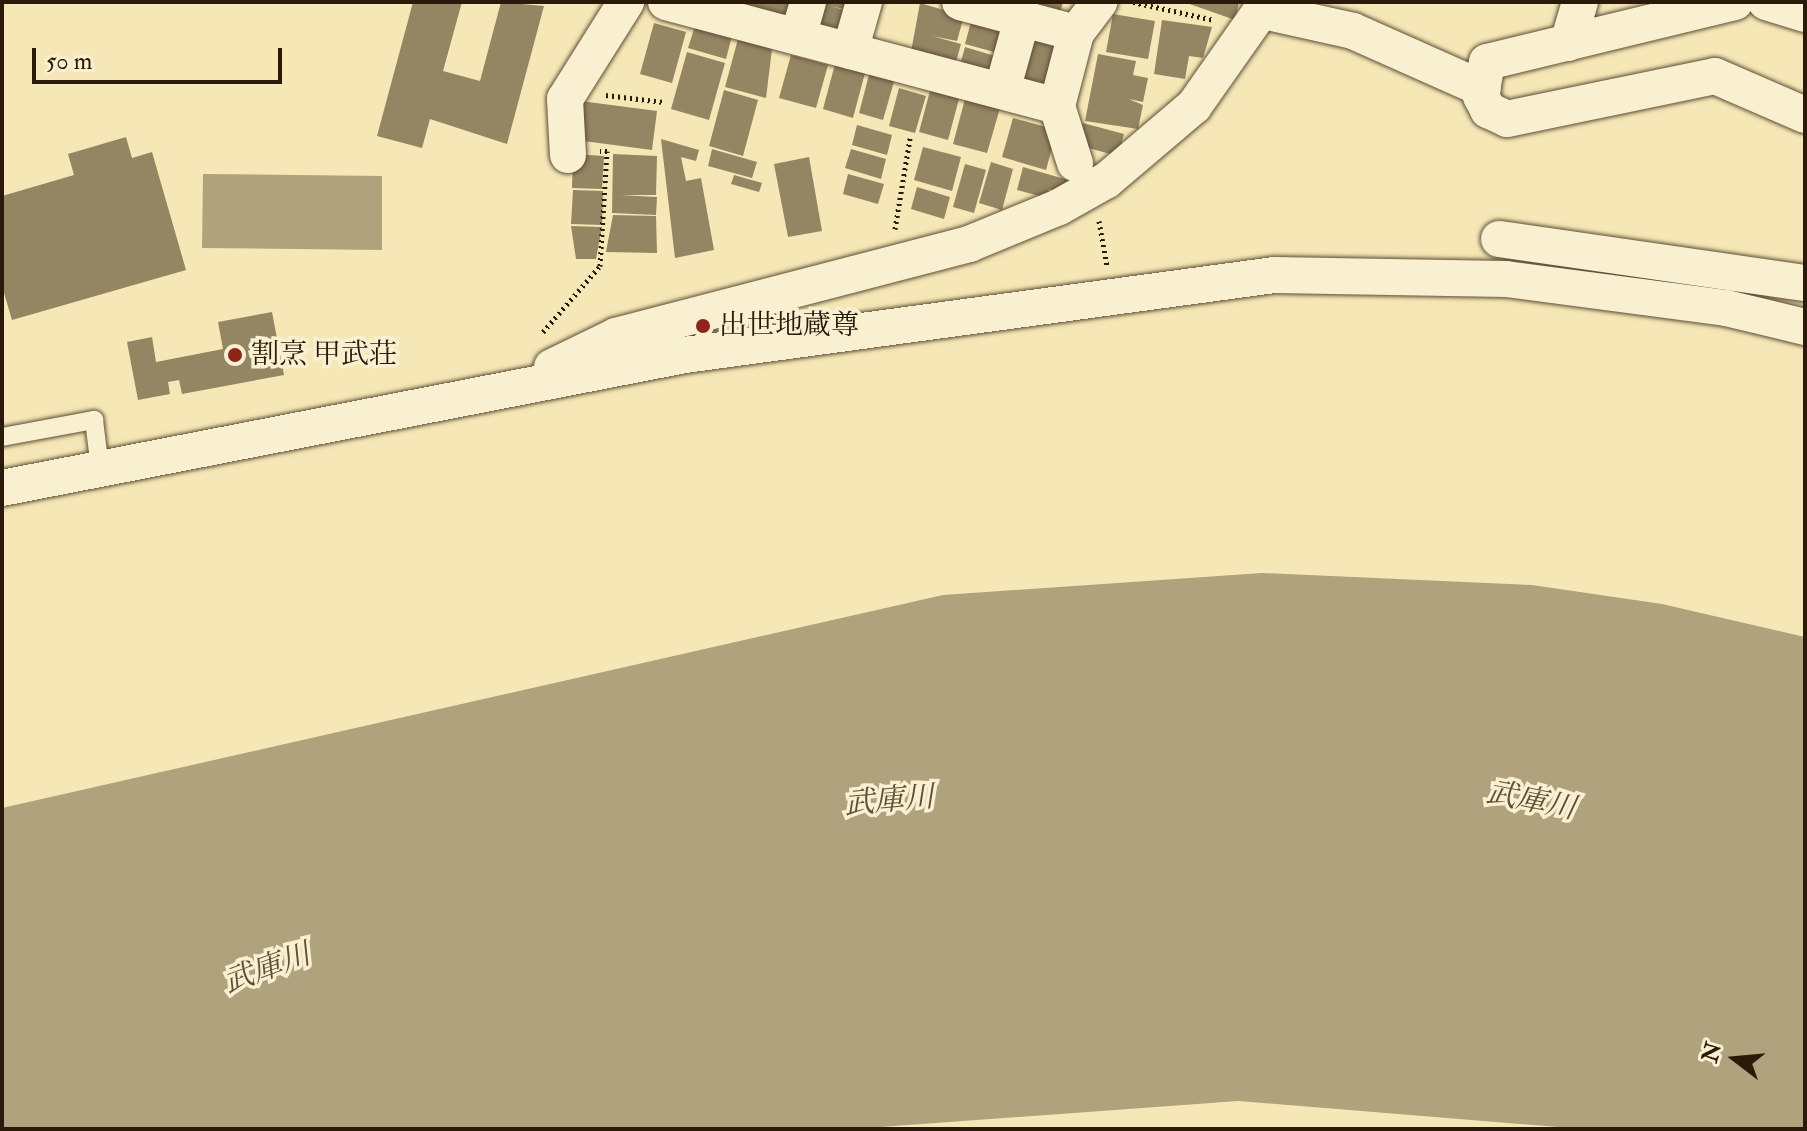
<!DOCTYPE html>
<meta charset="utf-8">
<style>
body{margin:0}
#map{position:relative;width:1807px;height:1131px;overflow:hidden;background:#f5e8b6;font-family:"IM FELL Double Pica","Noto Serif JP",serif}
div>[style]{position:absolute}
.water>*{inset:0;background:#b0a27c}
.building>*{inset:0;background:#948563}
.path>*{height:5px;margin-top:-2.5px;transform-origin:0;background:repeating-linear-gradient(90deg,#2b190a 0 2px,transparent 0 6px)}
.roads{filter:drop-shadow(0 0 2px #5e4d35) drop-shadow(0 0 2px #5e4d35)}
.lane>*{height:18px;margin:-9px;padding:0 9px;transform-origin:9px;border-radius:9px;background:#f8f0d0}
.street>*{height:36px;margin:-18px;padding:0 18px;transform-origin:18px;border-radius:18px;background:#f8f0d0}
.dots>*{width:22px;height:22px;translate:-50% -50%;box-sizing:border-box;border:4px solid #f8f0d0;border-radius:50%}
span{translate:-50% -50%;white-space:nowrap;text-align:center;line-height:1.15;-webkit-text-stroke:7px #f8f0d0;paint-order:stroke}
.poi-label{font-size:28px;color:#2b190a}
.left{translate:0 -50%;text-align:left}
.water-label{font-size:30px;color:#605038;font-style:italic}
.frame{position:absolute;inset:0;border:4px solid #2b190a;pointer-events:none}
.north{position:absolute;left:1695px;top:1019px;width:80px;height:80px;-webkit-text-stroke:6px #f8f0d0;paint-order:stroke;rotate:286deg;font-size:22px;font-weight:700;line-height:32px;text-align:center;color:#2b190a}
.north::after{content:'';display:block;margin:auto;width:28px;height:36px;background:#2b190a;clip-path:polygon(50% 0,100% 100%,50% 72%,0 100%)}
.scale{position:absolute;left:32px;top:48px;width:250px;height:36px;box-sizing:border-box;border:4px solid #2b190a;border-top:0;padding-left:10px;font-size:24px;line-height:28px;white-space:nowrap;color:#2b190a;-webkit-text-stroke:6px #f8f0d0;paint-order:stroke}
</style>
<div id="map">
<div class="water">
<div style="clip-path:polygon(203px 174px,382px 176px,382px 250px,202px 248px)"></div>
<div style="clip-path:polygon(1262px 573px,1532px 585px,1662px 604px,1805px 637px,1805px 1129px,1582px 1129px,1238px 1101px,853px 1129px,2px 1129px,2px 808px,943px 595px)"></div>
</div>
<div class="building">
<div style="clip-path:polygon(413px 2px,462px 2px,443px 71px,480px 81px,501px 2px,544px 6px,507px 144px,430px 119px,422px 148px,377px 136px)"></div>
<div style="clip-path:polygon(747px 2px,801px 2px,794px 25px,745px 11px)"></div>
<div style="clip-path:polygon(814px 2px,858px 2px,855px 12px,831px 6px,854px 13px,848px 39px,807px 28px)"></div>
<div style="clip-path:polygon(1025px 2px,1063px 2px,1060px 13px)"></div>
<div style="clip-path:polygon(1184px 2px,1239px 2px,1235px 20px)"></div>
<div style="clip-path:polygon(920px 3px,964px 16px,957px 41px,932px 36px,961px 44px,954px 69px,910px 57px)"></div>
<div style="clip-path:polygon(1113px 14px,1155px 21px,1148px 59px,1106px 52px)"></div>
<div style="clip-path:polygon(972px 18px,1012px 29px,1005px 55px,965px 44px)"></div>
<div style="clip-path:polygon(1162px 20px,1212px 27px,1203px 58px,1189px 56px,1185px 79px,1154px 74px)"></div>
<div style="clip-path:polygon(654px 23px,686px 32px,672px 83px,640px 74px)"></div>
<div style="clip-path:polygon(695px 26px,732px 36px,726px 59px,688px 48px)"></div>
<div style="clip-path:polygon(1027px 30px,1065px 41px,1050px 93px,1012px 83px)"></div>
<div style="clip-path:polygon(738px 39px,772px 49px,766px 98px,725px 87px)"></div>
<div style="clip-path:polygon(965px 47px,1005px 59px,999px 80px,959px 69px)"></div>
<div style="clip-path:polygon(687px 52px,725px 63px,709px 120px,671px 109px)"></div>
<div style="clip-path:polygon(1098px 54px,1136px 61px,1133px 75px,1148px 78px,1143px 102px,1129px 99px,1143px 105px,1138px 129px,1085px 121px)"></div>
<div style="clip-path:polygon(791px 55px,828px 65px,816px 108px,779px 98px)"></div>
<div style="clip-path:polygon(835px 64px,865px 73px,853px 118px,823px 109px)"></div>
<div style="clip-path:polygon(870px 71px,895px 78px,883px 120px,859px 113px)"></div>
<div style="clip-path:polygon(931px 87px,960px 95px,948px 140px,919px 132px)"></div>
<div style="clip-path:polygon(899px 88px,926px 96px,915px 133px,889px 126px)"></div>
<div style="clip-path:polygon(724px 90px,758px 100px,743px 156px,709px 146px)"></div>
<div style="clip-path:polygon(965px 99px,1000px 108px,987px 153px,953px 144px)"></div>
<div style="clip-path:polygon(573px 100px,657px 111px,652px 150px,568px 139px)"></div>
<div style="clip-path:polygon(1013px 118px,1057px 130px,1046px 170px,1002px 157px)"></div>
<div style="clip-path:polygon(1083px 123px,1124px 134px,1118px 156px,1077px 145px)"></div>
<div style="clip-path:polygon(857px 125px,892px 135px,887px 155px,852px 145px)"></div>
<div style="clip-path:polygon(126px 137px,132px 158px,152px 152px,186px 270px,12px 320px,2px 286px,2px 196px,74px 175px,68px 154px)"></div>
<div style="clip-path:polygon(661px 139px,699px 150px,696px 161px,681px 157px,686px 181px,701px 178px,714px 250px,675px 258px)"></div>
<div style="clip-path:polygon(923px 147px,961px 157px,952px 191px,914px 180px)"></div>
<div style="clip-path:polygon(712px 149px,757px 162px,752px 178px,708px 166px)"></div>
<div style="clip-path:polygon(851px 149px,886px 159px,881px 179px,845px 168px)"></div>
<div style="clip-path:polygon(573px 154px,604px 156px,602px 189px,572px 188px)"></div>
<div style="clip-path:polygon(613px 154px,657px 156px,656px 195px,620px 195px,657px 197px,656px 215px,612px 213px)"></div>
<div style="clip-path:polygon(809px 157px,822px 231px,788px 237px,774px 164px)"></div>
<div style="clip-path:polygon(991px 162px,1013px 169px,1002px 210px,979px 203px)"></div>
<div style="clip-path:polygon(965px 164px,986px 170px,974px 213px,953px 207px)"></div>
<div style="clip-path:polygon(1023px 167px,1068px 180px,1064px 193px,1049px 189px,1047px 198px,1017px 190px)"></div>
<div style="clip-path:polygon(848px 174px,884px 184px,878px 204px,843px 194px)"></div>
<div style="clip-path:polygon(734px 175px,762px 183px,759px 192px,731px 184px)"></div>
<div style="clip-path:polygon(917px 187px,950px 197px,944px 219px,911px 209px)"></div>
<div style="clip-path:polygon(573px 190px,603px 191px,602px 225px,571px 224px)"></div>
<div style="clip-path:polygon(613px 215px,656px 216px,657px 253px,606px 252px)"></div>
<div style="clip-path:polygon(571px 226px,602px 227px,596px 259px,576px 259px)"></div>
<div style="clip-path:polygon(272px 312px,284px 375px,182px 394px,179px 380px,168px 382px,170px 394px,138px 400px,127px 342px,152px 337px,156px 362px,223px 349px,218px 322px)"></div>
</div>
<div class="path">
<div style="left:1133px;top:2px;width:83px;rotate:12.5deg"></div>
<div style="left:606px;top:95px;width:58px;rotate:6.9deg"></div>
<div style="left:1099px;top:221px;width:46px;rotate:79.9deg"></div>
<div style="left:895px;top:229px;width:92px;rotate:-80.6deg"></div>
<div style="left:543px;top:332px;width:87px;rotate:-49.2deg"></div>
<div style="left:600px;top:266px;width:115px;rotate:-86.5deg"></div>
<div style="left:607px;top:151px;width:7px;rotate:180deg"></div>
</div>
<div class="roads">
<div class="lane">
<div style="left:2px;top:437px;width:94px;rotate:-10.5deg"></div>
<div style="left:94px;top:420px;width:49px;rotate:83deg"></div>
</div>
<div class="street">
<div style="left:666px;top:2px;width:405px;rotate:14.9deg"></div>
<div style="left:1057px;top:106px;width:75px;rotate:-75.4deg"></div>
<div style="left:1076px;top:33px;width:39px;rotate:-53deg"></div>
<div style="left:960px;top:2px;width:120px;rotate:15deg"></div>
<div style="left:1735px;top:2px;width:255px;rotate:166.4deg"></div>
<div style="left:1487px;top:62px;width:35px;rotate:100deg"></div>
<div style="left:1481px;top:96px;width:16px;rotate:63deg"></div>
<div style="left:1488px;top:110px;width:21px;rotate:25deg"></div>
<div style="left:1507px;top:119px;width:212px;rotate:-11.7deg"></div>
<div style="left:1715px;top:76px;width:98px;rotate:23.4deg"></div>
<div style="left:1766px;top:2px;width:41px;rotate:17.1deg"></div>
<div style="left:1263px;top:11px;width:92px;rotate:12.5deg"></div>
<div style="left:1353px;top:31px;width:142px;rotate:24deg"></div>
<div style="left:798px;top:37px;width:36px;rotate:-74deg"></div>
<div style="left:1568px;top:43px;width:43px;rotate:-73.7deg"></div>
<div style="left:850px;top:51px;width:51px;rotate:-74.1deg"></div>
<div style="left:1002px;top:91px;width:75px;rotate:-74.5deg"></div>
<div style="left:1057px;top:106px;width:60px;rotate:72.5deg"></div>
<div style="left:568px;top:155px;width:56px;rotate:-93.1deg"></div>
<div style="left:565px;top:99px;width:115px;rotate:-57.8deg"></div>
<div style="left:1499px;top:239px;width:309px;rotate:8.2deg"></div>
<div style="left:552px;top:367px;width:71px;rotate:-25.8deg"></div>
<div style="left:616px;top:336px;width:365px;rotate:-14.6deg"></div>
<div style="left:969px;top:244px;width:97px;rotate:-22.3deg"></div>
<div style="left:1059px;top:207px;width:55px;rotate:-29.4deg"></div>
<div style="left:1107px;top:180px;width:114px;rotate:-40.4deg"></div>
<div style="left:1194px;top:106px;width:127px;rotate:-54.9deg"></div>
<div style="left:2px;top:488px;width:696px;rotate:-11.02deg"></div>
<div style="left:685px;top:355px;width:594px;rotate:-7.73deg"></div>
<div style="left:1274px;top:275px;width:232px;rotate:1deg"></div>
<div style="left:1506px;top:279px;width:222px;rotate:7.5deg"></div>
<div style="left:1726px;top:308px;width:81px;rotate:13.5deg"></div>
</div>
</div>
<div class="dots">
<div style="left:703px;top:326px;background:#8f2418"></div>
<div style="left:235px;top:355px;background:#8f2418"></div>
</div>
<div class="poi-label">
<span class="left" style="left:719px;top:326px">出世地蔵尊</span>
<span class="left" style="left:251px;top:355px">割烹 甲武荘</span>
</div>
<div class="water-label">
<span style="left:889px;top:801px;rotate:-5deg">武庫川</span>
<span style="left:1531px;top:801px;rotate:11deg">武庫川</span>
<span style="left:267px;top:969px;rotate:-20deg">武庫川</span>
</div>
<div class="frame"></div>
<div class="north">N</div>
<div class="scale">50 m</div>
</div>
